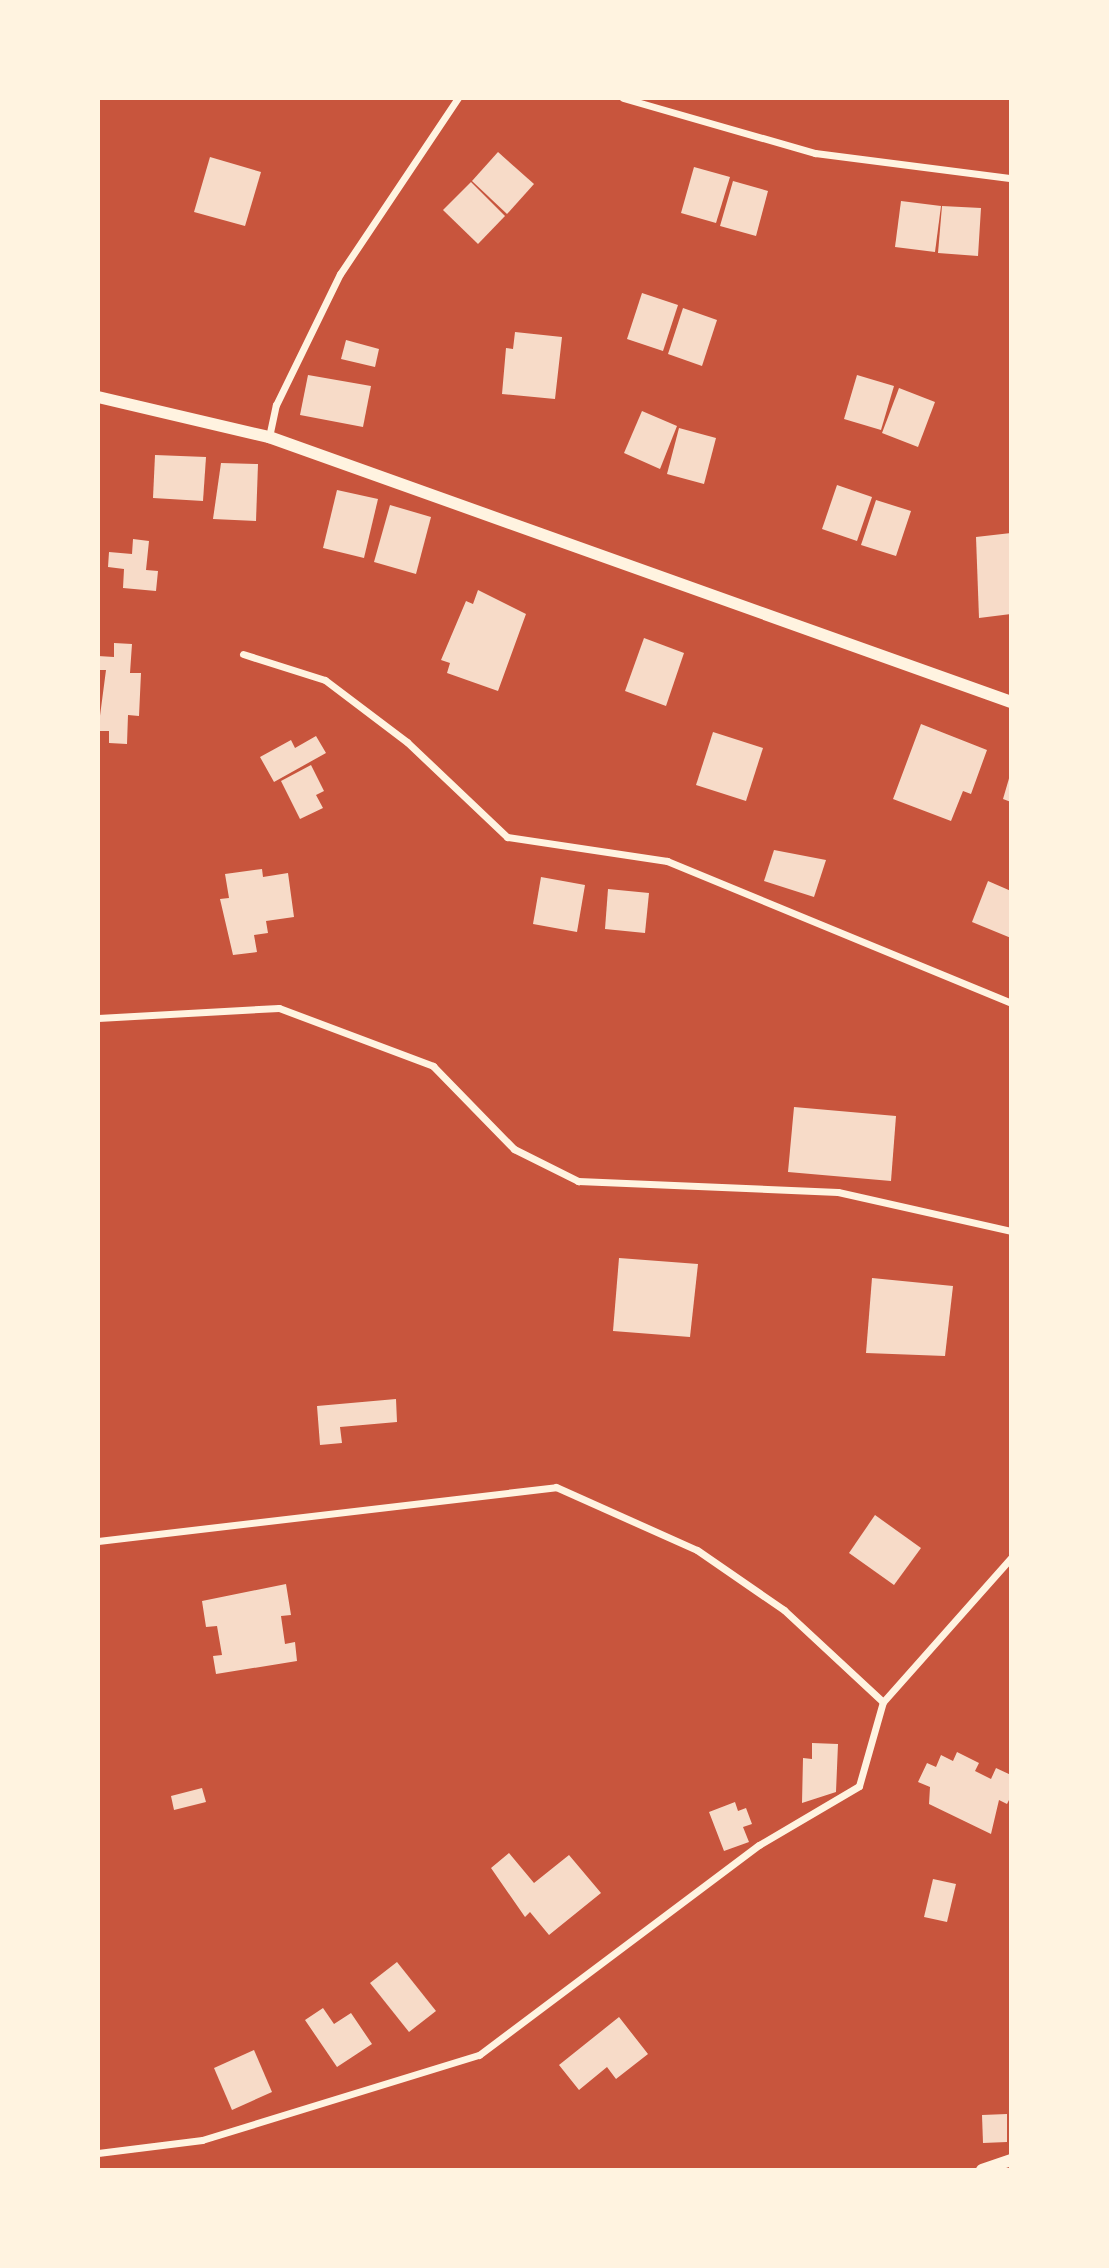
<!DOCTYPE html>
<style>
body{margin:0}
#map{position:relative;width:1109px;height:2268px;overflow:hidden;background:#c8553d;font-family:"Space Grotesk",sans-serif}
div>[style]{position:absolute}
.building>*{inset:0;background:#f7dbc8}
.minor>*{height:7px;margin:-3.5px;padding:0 3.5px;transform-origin:3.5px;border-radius:3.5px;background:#fff3e0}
.tertiary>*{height:12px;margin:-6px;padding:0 6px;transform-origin:6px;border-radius:6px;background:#fff3e0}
span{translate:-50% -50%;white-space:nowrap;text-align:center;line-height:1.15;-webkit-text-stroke:6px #fff3e0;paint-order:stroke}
.frame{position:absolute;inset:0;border:100px solid #fff3e0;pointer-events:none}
</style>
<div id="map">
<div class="building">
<div style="clip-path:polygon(498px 152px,534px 184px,507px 214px,472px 181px)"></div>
<div style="clip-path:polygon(210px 157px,261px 172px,245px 226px,194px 212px)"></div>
<div style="clip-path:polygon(694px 167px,730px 177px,716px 223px,681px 213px)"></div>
<div style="clip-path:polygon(733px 181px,768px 191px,756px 236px,720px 226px)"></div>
<div style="clip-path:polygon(471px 182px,505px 216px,478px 244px,443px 210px)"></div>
<div style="clip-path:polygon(901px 201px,941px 206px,935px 252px,895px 247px)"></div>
<div style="clip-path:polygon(942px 206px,981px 208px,978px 256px,938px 253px)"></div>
<div style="clip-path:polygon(642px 293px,678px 305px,663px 351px,627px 339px)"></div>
<div style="clip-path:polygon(683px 308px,717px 320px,702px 366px,668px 354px)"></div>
<div style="clip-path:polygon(515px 332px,562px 337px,555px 399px,502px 394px,506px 348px,513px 349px)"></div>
<div style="clip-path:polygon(346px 340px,379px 349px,375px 367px,341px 359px)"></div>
<div style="clip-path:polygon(308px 375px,371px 386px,363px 427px,300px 415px)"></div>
<div style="clip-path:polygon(857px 375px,894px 386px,881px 430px,844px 419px)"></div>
<div style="clip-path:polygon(899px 388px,935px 402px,918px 447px,882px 433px)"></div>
<div style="clip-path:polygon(642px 411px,677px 426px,660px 469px,624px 453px)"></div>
<div style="clip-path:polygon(679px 428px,716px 438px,704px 484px,667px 474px)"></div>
<div style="clip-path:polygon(155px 455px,206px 457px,203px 501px,153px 498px)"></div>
<div style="clip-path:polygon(221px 463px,258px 464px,256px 521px,213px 519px)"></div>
<div style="clip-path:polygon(837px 485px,872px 497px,857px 541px,822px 529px)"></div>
<div style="clip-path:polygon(337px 490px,378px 499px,364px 558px,323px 548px)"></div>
<div style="clip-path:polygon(876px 500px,911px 511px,896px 556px,861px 545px)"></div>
<div style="clip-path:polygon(390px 505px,431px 517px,416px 574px,374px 562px)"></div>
<div style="clip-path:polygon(1011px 533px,1011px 614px,979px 618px,976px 537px)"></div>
<div style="clip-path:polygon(133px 539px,149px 541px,146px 570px,158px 571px,156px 591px,123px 588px,124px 569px,108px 567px,109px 552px,132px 554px)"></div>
<div style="clip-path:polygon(478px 590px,526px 614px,498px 691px,447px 673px,450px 663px,441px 660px,466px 601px,473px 604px)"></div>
<div style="clip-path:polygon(644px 638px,684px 653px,666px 706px,625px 691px)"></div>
<div style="clip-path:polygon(114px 643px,132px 644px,130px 673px,141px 673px,139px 716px,128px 715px,127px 744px,109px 743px,109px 731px,98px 731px,106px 670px,98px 670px,98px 656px,114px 657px)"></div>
<div style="clip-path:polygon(921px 724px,987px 750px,971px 794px,963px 791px,951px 821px,893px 799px)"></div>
<div style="clip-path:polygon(713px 732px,763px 748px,746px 801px,696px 785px)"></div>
<div style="clip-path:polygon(316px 736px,326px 753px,274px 782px,260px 757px,291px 740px,295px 748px)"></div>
<div style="clip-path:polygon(311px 765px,324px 791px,316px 795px,323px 808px,300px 819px,281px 781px)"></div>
<div style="clip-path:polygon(1010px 775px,1011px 775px,1011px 802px,1003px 799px)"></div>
<div style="clip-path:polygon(774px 850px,826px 860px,814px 897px,764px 881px)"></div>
<div style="clip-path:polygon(262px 869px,263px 877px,288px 873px,294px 917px,266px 921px,268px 933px,254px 935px,257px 952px,233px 955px,220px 899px,229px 898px,225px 874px)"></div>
<div style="clip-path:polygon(541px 877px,585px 885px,577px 932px,533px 924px)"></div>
<div style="clip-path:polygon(988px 881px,1011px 891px,1011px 938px,972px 922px)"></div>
<div style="clip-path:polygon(608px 889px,649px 893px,645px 933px,605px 929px)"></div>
<div style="clip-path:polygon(794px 1107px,896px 1116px,891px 1181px,788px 1172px)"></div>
<div style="clip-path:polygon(619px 1258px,698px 1264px,690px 1337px,613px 1331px)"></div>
<div style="clip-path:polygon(872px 1278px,953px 1286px,945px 1356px,866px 1353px)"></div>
<div style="clip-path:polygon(396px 1399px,397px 1422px,340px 1427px,342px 1443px,320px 1445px,317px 1406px)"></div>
<div style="clip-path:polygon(875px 1515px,921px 1548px,894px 1585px,849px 1553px)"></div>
<div style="clip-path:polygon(286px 1584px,291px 1615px,281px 1616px,285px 1644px,295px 1642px,297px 1661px,216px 1674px,213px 1656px,222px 1655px,217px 1626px,206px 1627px,202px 1601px)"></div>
<div style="clip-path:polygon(812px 1743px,838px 1744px,836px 1792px,802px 1803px,803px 1758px,812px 1759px)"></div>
<div style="clip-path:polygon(957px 1752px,979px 1763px,975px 1771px,991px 1779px,996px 1768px,1011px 1775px,1011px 1796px,1007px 1804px,999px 1800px,991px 1834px,929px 1804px,930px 1787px,918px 1782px,927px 1763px,936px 1767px,941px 1755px,953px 1761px)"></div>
<div style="clip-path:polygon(202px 1788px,206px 1802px,174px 1810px,171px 1796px)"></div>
<div style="clip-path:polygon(735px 1802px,738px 1811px,746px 1808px,752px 1824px,743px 1827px,749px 1842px,724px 1851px,709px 1812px)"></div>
<div style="clip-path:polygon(509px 1853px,534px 1883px,569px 1855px,601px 1893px,549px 1935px,530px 1912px,525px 1917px,491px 1868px)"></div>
<div style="clip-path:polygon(933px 1879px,956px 1884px,947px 1922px,924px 1917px)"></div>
<div style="clip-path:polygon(397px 1962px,436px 2011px,409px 2032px,370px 1983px)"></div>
<div style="clip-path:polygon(323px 2008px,334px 2024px,351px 2013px,372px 2044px,337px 2067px,305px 2020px)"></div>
<div style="clip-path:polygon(619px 2017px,648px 2054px,616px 2079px,607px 2067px,579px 2090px,559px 2065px)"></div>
<div style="clip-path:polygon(254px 2050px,272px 2092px,232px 2110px,214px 2068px)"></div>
<div style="clip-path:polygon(1007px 2114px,1007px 2142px,983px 2143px,982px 2115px)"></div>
</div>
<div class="minor">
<div style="left:623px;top:98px;width:200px;rotate:16deg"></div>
<div style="left:815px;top:153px;width:198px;rotate:7.3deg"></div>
<div style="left:269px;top:437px;width:33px;rotate:-78deg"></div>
<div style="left:276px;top:405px;width:146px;rotate:-64deg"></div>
<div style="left:340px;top:274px;width:212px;rotate:-56.2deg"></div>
<div style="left:243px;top:654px;width:86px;rotate:17.6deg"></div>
<div style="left:325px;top:680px;width:103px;rotate:37.1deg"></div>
<div style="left:407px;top:742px;width:138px;rotate:43.5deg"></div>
<div style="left:507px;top:837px;width:162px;rotate:8.5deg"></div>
<div style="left:667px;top:861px;width:372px;rotate:22.4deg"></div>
<div style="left:98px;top:1018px;width:181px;rotate:-3.2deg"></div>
<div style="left:279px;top:1008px;width:165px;rotate:20.6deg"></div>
<div style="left:433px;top:1066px;width:116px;rotate:45.7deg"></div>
<div style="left:514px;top:1149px;width:72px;rotate:26.6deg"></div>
<div style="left:578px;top:1181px;width:260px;rotate:2.4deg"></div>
<div style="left:838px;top:1192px;width:177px;rotate:12.7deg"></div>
<div style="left:98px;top:1541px;width:461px;rotate:-6.7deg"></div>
<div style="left:556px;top:1487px;width:154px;rotate:24.1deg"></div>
<div style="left:697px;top:1550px;width:106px;rotate:34.6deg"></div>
<div style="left:784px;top:1610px;width:135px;rotate:42.9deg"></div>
<div style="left:883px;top:1702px;width:193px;rotate:-48.4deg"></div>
<div style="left:98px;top:2153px;width:105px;rotate:-7.1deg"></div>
<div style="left:202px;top:2140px;width:290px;rotate:-17.1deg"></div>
<div style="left:479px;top:2055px;width:350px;rotate:-36.9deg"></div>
<div style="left:759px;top:1845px;width:116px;rotate:-30.5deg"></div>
<div style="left:859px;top:1786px;width:87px;rotate:-74.1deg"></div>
</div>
<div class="tertiary">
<div style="left:98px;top:397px;width:176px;rotate:13.2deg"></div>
<div style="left:269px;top:437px;width:788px;rotate:19.65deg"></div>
<div style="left:982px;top:2170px;width:31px;rotate:-19deg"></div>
</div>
<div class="frame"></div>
</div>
